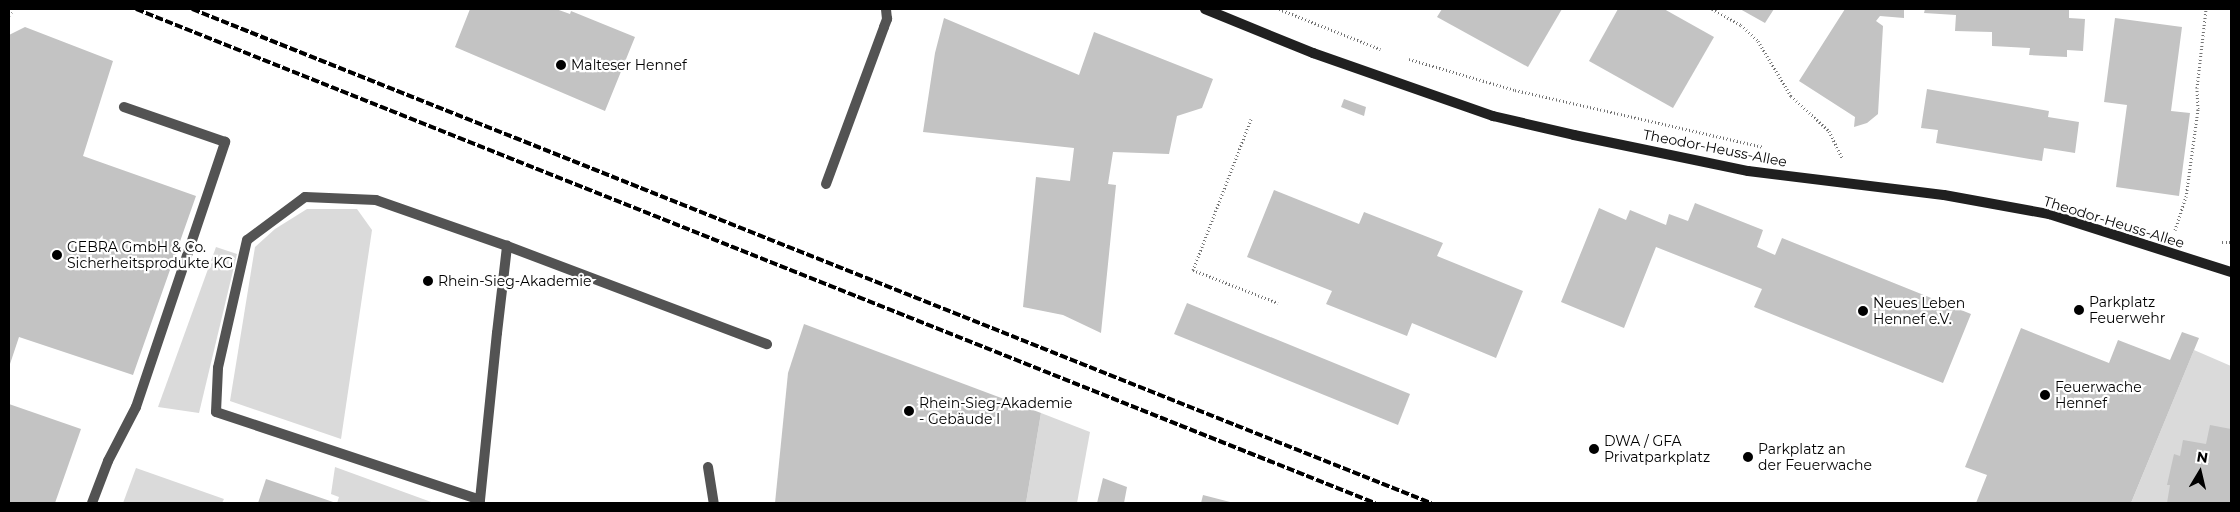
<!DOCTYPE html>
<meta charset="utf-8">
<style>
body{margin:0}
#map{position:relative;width:2240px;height:512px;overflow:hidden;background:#fff;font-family:Montserrat,sans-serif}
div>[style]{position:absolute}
.green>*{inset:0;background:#dadada}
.building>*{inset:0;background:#c3c3c3}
.path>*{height:3px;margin-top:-1.5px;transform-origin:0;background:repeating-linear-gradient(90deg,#757575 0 1px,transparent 0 3.5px)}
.lane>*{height:10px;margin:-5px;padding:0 5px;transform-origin:5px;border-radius:5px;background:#535353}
.secondary>*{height:10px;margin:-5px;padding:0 5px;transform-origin:5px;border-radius:5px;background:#202020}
.rail>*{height:4px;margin-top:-2px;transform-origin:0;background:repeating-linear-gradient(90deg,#000 0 8px,transparent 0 10.5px)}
.dots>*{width:14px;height:14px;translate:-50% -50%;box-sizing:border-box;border:2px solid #fff;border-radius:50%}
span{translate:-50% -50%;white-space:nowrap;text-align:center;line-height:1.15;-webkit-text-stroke:4.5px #fff;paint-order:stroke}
.poi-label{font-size:14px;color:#000}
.left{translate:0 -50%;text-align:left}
.street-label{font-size:14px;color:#000}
.frame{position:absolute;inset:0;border:10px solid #000;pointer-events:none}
.north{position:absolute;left:2175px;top:447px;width:50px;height:50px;-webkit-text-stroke:4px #fff;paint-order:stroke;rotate:9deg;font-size:14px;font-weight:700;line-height:20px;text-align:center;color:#000}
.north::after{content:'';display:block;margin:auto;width:18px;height:22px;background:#000;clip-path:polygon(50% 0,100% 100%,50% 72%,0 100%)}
</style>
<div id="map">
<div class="green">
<div style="clip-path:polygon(307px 209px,357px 209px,372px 230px,341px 439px,230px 401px,255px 247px,275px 229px)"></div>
<div style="clip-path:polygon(216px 247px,237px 254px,199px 413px,158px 407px)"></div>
<div style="clip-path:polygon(2194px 350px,2231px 366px,2231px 503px,2131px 503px)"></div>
<div style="clip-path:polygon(1041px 413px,1090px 432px,1077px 503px,1026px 503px)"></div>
<div style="clip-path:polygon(335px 467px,434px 503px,337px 503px,339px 497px,331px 494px)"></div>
<div style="clip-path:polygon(136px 468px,224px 499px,222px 503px,123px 503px)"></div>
</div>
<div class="building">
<div style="clip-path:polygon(470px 9px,556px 9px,570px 14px,571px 11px,635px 37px,605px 111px,455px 47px)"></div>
<div style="clip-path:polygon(1442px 9px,1562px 9px,1528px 67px,1437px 17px)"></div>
<div style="clip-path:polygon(1618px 9px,1664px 9px,1714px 37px,1673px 108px,1589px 61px)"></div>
<div style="clip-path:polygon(1740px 9px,1774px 9px,1765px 23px)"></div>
<div style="clip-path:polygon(1845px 9px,1904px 9px,1904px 18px,1880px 16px,1876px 21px,1883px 26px,1878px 114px,1867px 123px,1854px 127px,1855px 117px,1799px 81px)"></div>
<div style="clip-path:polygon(1925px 9px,2069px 9px,2069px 18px,2085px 19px,2083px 51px,2067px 50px,2067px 57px,2029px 55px,2030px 48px,1992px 46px,1992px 32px,1955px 31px,1956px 15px,1924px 13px)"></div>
<div style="clip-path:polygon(944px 18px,1079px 75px,1094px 32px,1213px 79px,1202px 108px,1177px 116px,1169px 154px,1113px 152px,1108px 184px,1116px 185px,1101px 333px,1063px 315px,1023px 307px,1036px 177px,1070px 181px,1074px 148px,923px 132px,935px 53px)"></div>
<div style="clip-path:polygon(2115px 18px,2182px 27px,2171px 111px,2190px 113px,2179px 196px,2116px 187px,2127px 105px,2104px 102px)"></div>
<div style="clip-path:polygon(25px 27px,113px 61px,83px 156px,196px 196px,133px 375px,19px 337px,9px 367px,9px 35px)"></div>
<div style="clip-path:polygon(1927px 89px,2049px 111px,2048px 117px,2079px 122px,2075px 153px,2044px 148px,2042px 161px,1936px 143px,1938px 130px,1921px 128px)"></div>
<div style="clip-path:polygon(1344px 99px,1366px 107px,1364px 116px,1341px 107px)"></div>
<div style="clip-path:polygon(1274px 190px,1359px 224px,1364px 212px,1443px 243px,1437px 256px,1523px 291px,1496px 358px,1412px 323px,1407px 336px,1326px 304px,1332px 291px,1247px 257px)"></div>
<div style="clip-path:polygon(1695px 203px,1763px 230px,1757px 247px,1775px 255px,1782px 238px,1971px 314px,1943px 383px,1754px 307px,1762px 289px,1656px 247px,1624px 328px,1561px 302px,1599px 208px,1626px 220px,1630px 210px,1666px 225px,1669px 214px,1688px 221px)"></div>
<div style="clip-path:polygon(1187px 303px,1410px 394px,1398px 425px,1174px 334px)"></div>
<div style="clip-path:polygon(804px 324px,1041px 413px,1026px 503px,775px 503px,788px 373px)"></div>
<div style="clip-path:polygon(2021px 328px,2109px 363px,2118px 340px,2170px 360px,2182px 332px,2199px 338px,2131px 503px,1976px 503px,1987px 475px,1965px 467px)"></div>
<div style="clip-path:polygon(9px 404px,81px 429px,55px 503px,9px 503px)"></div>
<div style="clip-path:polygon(2210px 425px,2231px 429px,2231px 503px,2167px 503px,2170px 485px,2167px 485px,2174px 454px,2180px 456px,2183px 440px,2206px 444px)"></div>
<div style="clip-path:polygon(1103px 478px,1127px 487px,1124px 503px,1097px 503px)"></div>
<div style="clip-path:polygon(266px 479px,336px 503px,258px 503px)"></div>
<div style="clip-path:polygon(1203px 495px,1234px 503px,1201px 503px)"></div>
</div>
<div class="path">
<div style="left:1279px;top:9px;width:109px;rotate:21.6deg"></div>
<div style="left:1712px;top:9px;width:33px;rotate:29deg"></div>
<div style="left:1741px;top:25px;width:23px;rotate:43deg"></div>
<div style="left:1758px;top:41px;width:64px;rotate:59deg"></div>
<div style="left:1791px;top:96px;width:52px;rotate:42.6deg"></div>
<div style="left:1829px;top:131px;width:30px;rotate:64deg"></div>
<div style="left:9px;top:15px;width:4px;rotate:-34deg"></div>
<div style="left:1409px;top:59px;width:110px;rotate:16.3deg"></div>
<div style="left:1515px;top:90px;width:255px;rotate:12.9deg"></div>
<div style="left:1251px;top:119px;width:162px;rotate:111deg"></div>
<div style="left:1193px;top:270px;width:91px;rotate:21.2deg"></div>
<div style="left:2175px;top:230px;width:35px;rotate:-72deg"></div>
<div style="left:2186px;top:197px;width:89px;rotate:-82.2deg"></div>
<div style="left:2198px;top:109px;width:21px;rotate:-93deg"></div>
<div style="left:2197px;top:88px;width:80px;rotate:-83.5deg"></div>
<div style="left:2222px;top:242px;width:9px"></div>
</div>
<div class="lane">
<div style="left:826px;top:184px;width:167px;rotate:-69.7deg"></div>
<div style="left:884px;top:27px;width:9px;rotate:-69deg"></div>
<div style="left:887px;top:19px;width:10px;rotate:-96deg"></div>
<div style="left:507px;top:246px;width:278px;rotate:20.7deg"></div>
<div style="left:708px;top:467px;width:36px;rotate:81deg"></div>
<div style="left:92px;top:503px;width:45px;rotate:-69.1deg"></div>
<div style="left:108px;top:461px;width:61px;rotate:-62.6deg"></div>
<div style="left:136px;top:407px;width:280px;rotate:-71.4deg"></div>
<div style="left:225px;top:142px;width:107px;rotate:-160.9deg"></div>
<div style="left:479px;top:503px;width:3px;rotate:-72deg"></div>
<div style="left:480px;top:500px;width:168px;rotate:-84.2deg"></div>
<div style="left:497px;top:333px;width:88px;rotate:-83.4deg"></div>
<div style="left:507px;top:246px;width:139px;rotate:-160.7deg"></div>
<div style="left:376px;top:200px;width:71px;rotate:-177.6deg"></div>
<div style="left:305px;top:197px;width:72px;rotate:143.4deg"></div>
<div style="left:247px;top:240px;width:131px;rotate:102.8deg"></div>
<div style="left:218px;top:368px;width:44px;rotate:92.6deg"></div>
<div style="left:216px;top:412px;width:278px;rotate:18.4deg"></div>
</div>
<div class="secondary">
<div style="left:1205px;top:9px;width:117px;rotate:22.2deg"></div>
<div style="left:1313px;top:53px;width:191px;rotate:19.3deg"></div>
<div style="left:1493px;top:116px;width:83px;rotate:13.2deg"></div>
<div style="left:1574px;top:135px;width:178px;rotate:11.7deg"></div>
<div style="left:1748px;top:171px;width:197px;rotate:7deg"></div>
<div style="left:1944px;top:195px;width:107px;rotate:10.3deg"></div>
<div style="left:2049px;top:214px;width:191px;rotate:17.7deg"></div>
</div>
<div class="rail">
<div style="left:136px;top:9px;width:1334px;rotate:21.74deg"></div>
<div style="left:192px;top:9px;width:1334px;rotate:21.74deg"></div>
</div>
<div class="dots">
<div style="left:561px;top:65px;background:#000"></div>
<div style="left:57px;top:255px;background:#000"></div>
<div style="left:428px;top:281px;background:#000"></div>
<div style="left:2079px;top:310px;background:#000"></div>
<div style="left:1863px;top:311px;background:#000"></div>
<div style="left:2045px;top:395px;background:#000"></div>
<div style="left:909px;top:411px;background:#000"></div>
<div style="left:1594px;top:449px;background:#000"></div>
<div style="left:1748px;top:457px;background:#000"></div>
</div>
<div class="poi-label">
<span class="left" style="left:571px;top:65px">Malteser Hennef</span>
<span class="left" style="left:67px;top:255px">GEBRA GmbH &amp; Co.<br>Sicherheitsprodukte KG</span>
<span class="left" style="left:438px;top:281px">Rhein-Sieg-Akademie</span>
<span class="left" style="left:2089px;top:310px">Parkplatz<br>Feuerwehr</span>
<span class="left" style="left:1873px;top:311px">Neues Leben<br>Hennef e.V.</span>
<span class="left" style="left:2055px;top:395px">Feuerwache<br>Hennef</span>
<span class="left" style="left:919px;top:411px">Rhein-Sieg-Akademie<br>- Gebäude I</span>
<span class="left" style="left:1604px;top:449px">DWA / GFA<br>Privatparkplatz</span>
<span class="left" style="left:1758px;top:457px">Parkplatz an<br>der Feuerwache</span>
</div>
<div class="street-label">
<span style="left:1715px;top:148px;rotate:11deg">Theodor-Heuss-Allee</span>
<span style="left:2114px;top:222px;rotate:17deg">Theodor-Heuss-Allee</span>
</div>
<div class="frame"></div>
<div class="north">N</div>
</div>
